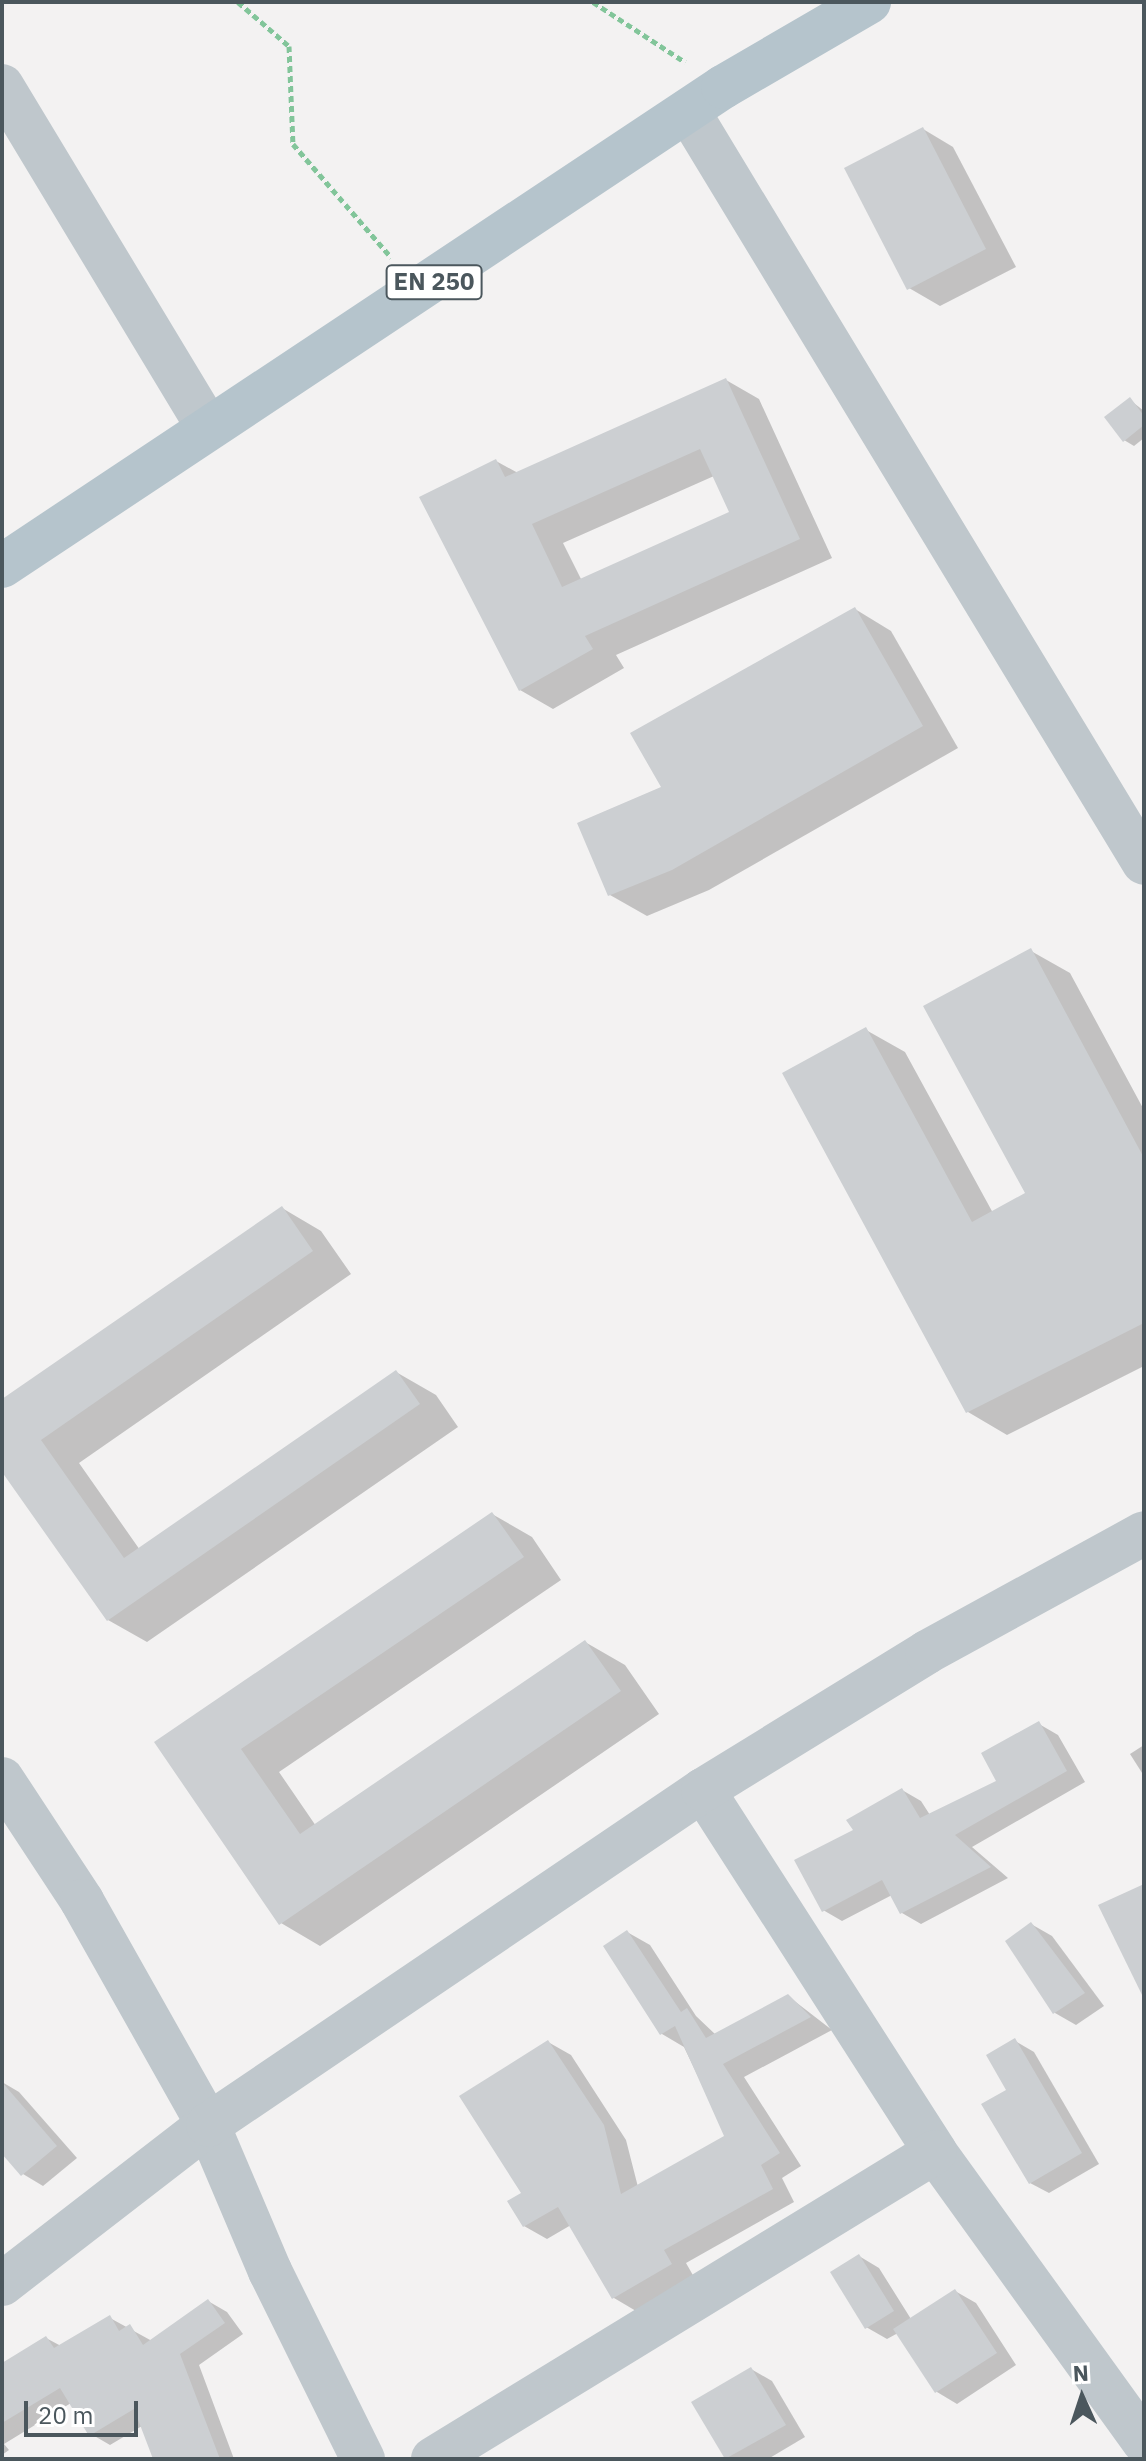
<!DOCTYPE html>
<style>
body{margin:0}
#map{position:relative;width:1146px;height:2461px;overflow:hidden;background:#f3f2f2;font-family:"IBM Plex Sans",sans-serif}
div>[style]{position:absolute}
.shadow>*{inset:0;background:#0003}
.building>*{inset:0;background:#cccfd2}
.path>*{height:5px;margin-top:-2.5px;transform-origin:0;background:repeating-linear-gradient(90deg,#82c59a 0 6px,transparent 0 10px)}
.minor>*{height:44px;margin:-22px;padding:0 22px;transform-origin:22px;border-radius:22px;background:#bfc7cc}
.major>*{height:44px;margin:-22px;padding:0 22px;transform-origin:22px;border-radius:22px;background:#b5c4cc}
span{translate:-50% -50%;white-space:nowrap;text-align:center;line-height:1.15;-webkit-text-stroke:7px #fff;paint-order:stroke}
.shield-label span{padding:2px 6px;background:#fff;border:2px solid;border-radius:6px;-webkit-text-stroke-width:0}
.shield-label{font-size:24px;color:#4b575d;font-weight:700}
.frame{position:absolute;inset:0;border:4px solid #4b575d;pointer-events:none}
.north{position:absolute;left:1042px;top:2357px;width:80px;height:80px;-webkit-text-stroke:6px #fff;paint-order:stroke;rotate:357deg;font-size:22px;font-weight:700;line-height:32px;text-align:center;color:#4b575d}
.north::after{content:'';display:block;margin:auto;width:28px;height:36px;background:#4b575d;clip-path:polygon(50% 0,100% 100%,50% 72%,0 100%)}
.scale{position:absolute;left:24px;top:2401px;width:114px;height:36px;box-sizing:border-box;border:4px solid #4b575d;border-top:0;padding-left:10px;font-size:24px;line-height:28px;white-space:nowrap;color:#4b575d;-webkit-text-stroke:6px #fff;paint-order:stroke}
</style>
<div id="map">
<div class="shadow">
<div style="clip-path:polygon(923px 129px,953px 147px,1016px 267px,940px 306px,909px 288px)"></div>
<div style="clip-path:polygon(evenodd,726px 380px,759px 399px,832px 558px,616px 655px,624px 668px,553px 709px,520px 690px,496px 461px,518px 473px,726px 380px,714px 476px,731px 513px,582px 581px,563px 543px,714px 476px)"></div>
<div style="clip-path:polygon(1130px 400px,1144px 411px,1144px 438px,1134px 446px,1124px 440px)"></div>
<div style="clip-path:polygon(855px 609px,891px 631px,958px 748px,709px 890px,647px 916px,610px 895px,664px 788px)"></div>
<div style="clip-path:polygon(1031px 951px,1070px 973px,1144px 1110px,1144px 1366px,1007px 1435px,968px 1412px,866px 1030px,905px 1052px,993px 1213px,1027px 1194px)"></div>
<div style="clip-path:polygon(282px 1208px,321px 1231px,351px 1274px,79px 1463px,140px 1550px,396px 1372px,436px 1395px,458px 1427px,147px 1642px,108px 1620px,2px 1469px,2px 1402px)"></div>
<div style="clip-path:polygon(492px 1514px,532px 1537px,561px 1580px,279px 1772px,316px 1826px,585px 1642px,625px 1665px,659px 1714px,320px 1946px,281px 1923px,156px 1743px)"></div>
<div style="clip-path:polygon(1039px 1724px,1058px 1735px,1085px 1782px,972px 1847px,1008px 1878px,921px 1924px,902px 1913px,892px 1895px,842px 1921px,823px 1910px,855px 1831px,902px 1790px,921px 1801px,930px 1815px,999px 1781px)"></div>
<div style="clip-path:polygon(1144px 1745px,1144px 1776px,1130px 1754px)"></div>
<div style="clip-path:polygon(1031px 1924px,1052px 1936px,1104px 2006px,1076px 2025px,1055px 2013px)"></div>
<div style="clip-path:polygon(627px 1932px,650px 1945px,696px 2016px,716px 2035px,788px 1996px,832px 2030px,744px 2077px,801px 2166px,782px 2178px,794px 2202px,686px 2263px,694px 2277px,636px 2311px,614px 2298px,571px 2225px,547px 2239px,524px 2226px,524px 2194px,548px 2042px,571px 2055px,626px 2140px,638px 2187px,727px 2137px,684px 2047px,662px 2034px)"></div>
<div style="clip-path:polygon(1015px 2041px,1034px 2052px,1099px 2164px,1049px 2193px,1030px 2183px,1008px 2090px)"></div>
<div style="clip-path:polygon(2px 2082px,19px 2092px,77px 2158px,43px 2186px,23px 2174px,2px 2151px)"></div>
<div style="clip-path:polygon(859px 2256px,879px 2268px,911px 2319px,955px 2291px,976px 2303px,1016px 2365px,957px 2404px,937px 2392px,898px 2333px,887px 2339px,866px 2327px)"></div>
<div style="clip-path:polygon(208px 2301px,227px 2312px,243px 2334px,199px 2365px,234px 2459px,155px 2459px,142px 2426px,110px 2445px,91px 2434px,71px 2403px,4px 2444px,9px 2450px,2px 2455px,2px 2365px,46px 2338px,61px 2346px,110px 2318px,152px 2341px)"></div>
<div style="clip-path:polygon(751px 2369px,772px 2381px,805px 2437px,768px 2459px,727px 2459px,694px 2403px)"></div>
</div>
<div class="building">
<div style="clip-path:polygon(923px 127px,986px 249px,907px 290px,844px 168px)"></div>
<div style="clip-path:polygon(evenodd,726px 378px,800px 539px,585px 636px,593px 649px,519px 691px,419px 497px,496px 459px,505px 477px,726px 378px,700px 449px,729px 512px,562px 587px,532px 524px,700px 449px)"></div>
<div style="clip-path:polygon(1130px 397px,1144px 416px,1144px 425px,1123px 442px,1104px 417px)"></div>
<div style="clip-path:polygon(855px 607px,923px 726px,672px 870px,608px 896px,577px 823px,661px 787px,630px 733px)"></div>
<div style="clip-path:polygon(1031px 948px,1144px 1158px,1144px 1323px,966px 1413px,782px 1073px,866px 1027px,972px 1222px,1025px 1193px,923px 1006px)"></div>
<div style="clip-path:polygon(282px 1206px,313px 1251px,41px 1440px,124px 1558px,396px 1370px,420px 1404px,107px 1621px,2px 1472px,2px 1399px)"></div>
<div style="clip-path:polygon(492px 1512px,524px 1557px,241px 1749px,300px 1834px,585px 1640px,621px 1691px,279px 1925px,154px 1742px)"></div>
<div style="clip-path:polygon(1039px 1721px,1067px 1771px,955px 1835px,991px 1867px,900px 1914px,882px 1880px,822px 1912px,794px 1860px,853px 1830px,846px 1820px,902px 1788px,920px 1818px,996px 1781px,981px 1753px)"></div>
<div style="clip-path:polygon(1144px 1884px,1144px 1999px,1098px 1905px)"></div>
<div style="clip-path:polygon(1031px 1922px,1085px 1993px,1053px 2014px,1005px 1941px)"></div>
<div style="clip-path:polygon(627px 1930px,681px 2012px,687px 2008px,706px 2038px,788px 1994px,811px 2017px,723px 2064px,780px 2153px,761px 2165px,773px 2189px,664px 2250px,672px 2264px,612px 2299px,558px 2207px,523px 2227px,507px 2201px,521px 2193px,459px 2096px,548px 2040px,604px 2125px,621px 2194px,724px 2136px,675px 2026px,660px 2035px,603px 1946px)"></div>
<div style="clip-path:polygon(1015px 2038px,1082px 2153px,1029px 2184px,981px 2104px,1006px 2090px,986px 2055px)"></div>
<div style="clip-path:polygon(2px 2082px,57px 2146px,21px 2176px,2px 2154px)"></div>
<div style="clip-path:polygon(859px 2254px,894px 2311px,865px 2329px,830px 2272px)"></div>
<div style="clip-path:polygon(955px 2289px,997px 2353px,935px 2393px,893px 2329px)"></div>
<div style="clip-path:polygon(208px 2299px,225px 2323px,180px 2354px,220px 2459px,153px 2459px,134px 2409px,89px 2436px,60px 2388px,2px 2423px,2px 2363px,46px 2336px,54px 2348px,110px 2315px,119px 2331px,130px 2324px,143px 2345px)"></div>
<div style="clip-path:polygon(751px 2367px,786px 2425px,725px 2459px,691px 2402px)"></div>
</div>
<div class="path">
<div style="left:238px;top:2px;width:67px;rotate:40.8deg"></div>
<div style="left:289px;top:46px;width:98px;rotate:87.7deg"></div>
<div style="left:293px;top:144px;width:150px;rotate:49.1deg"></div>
<div style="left:593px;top:2px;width:110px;rotate:33.1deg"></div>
</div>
<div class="minor">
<div style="left:2px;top:86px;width:397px;rotate:58.9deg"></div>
<div style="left:688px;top:111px;width:879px;rotate:58.77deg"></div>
<div style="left:2px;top:1779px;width:146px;rotate:56.7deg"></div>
<div style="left:82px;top:1901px;width:257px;rotate:60.6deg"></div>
<div style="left:208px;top:2125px;width:159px;rotate:67deg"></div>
<div style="left:270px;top:2271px;width:210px;rotate:63.7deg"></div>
<div style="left:703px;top:1790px;width:430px;rotate:57.3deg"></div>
<div style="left:935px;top:2152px;width:357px;rotate:54.2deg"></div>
<div style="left:2px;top:2284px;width:260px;rotate:-37.7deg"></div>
<div style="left:208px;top:2125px;width:598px;rotate:-34.09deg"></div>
<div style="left:703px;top:1790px;width:263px;rotate:-31.6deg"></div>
<div style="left:927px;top:1652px;width:247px;rotate:-28.7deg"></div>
<div style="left:433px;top:2459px;width:588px;rotate:-31.45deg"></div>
</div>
<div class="major">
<div style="left:2px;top:566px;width:866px;rotate:-33.6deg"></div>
<div style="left:723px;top:87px;width:169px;rotate:-30.2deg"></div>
</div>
<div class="shield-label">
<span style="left:434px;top:282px">EN 250</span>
</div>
<div class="frame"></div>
<div class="north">N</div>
<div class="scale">20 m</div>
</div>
